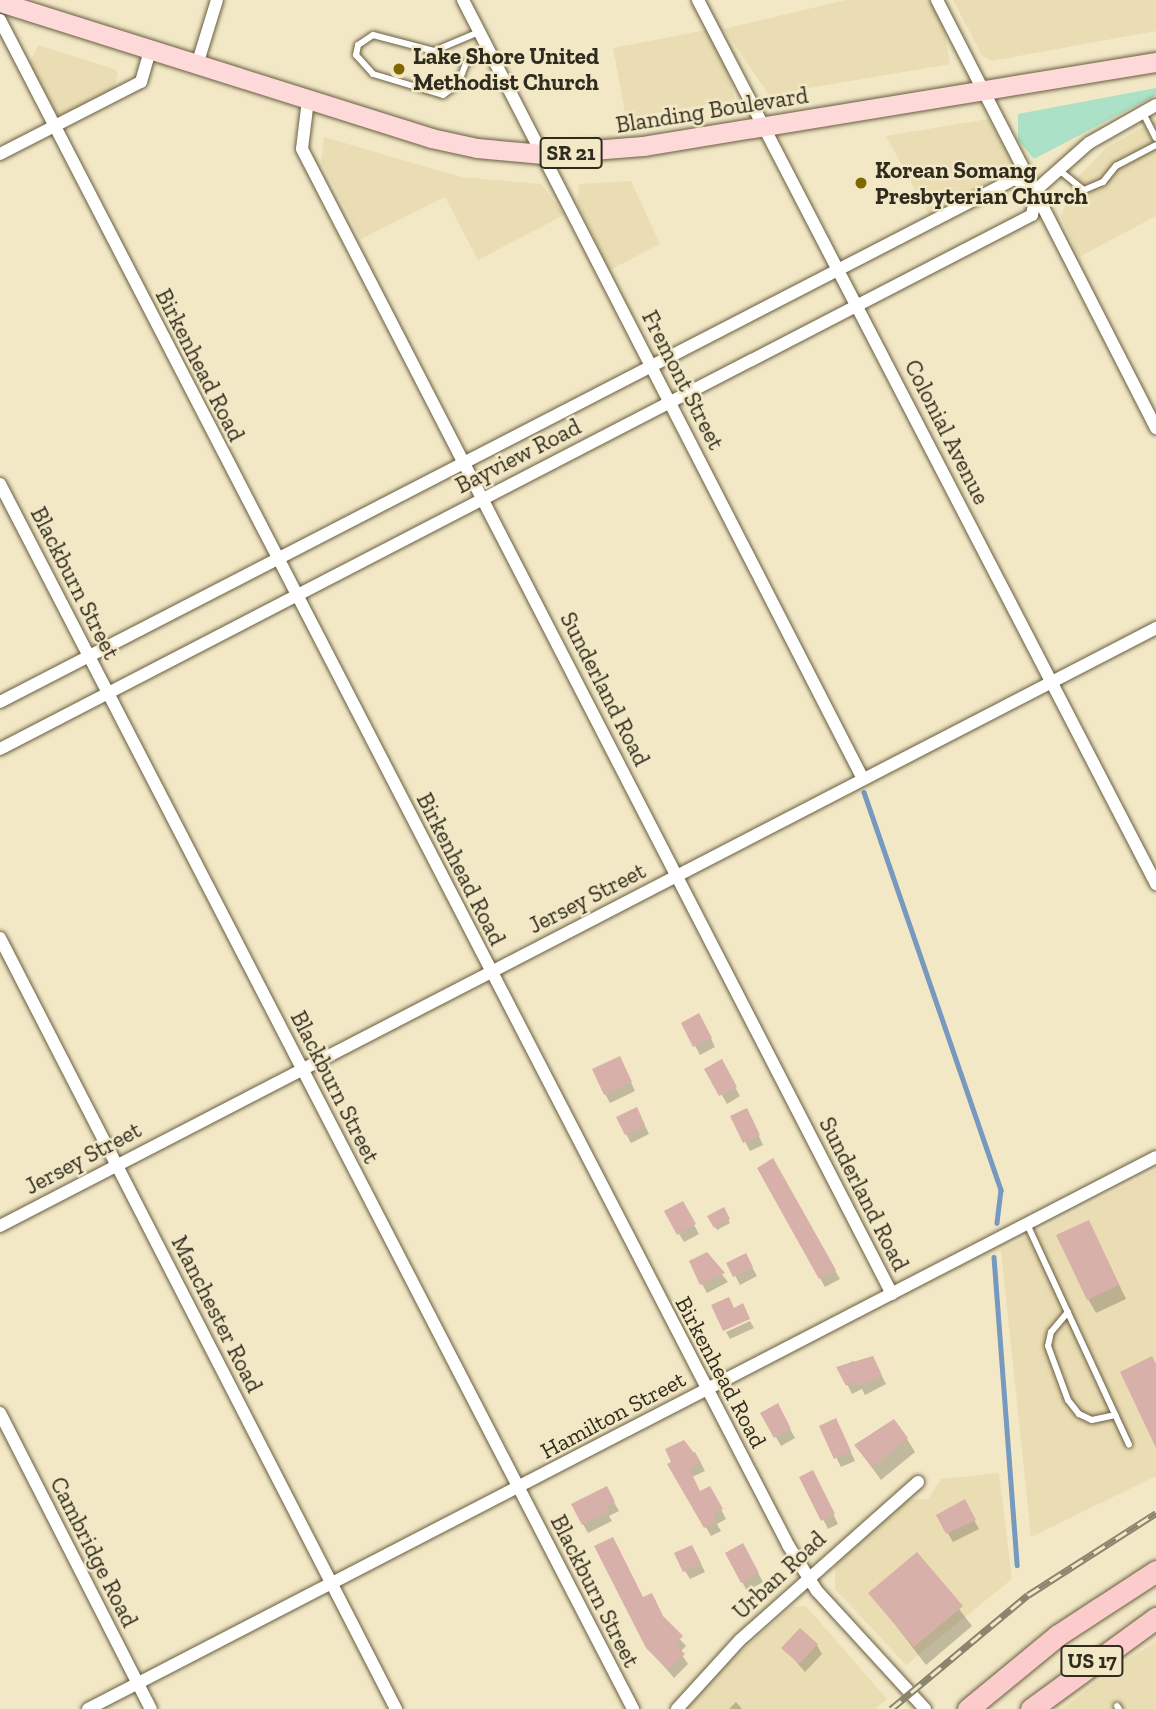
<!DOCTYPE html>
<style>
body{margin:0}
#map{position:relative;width:1156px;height:1709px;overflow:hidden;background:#f2e8c6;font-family:"Zilla Slab",serif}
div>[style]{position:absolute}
.built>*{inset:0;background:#eaddb3}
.green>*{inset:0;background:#abe1c6}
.shadow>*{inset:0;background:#0003}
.stream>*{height:4.5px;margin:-2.25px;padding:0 2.25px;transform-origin:2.25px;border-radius:2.25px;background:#7798bf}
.building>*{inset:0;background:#d7b0aa}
.roads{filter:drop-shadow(0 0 2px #685e40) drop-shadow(0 0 2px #685e40)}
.service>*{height:6px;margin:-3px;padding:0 3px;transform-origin:3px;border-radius:3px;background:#fff}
.minor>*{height:12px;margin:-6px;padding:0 6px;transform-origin:6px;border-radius:6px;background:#fff}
.primary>*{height:19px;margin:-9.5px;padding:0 9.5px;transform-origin:9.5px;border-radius:9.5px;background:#fdd9d9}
.trunk>*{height:21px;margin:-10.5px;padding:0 10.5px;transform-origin:10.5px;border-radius:10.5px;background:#fccccc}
.rail>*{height:7px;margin-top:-3.5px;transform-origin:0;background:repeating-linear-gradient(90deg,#f2e8c6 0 13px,#8c856e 0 26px);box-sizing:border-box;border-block:2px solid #8c856e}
.dots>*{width:19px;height:19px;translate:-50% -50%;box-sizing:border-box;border:4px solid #f2e8c6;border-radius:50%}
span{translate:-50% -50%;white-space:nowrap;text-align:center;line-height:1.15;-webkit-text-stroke:5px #f2e8c6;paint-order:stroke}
.shield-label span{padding:2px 5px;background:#f2e8c6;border:2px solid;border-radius:5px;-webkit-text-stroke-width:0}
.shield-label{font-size:21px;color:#2f2b1e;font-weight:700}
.poi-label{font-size:23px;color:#2f2b1e;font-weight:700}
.left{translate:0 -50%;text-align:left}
.street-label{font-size:23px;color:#2f2b1e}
</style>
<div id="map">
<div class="built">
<div style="clip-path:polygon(846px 0,930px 0,944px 27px,950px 64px,769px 95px,724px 29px)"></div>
<div style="clip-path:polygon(953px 0,1156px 0,1156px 31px,992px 61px,982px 56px)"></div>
<div style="clip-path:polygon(706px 30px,729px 74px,735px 100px,626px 118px,613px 48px)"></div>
<div style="clip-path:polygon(38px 45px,114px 69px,118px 73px,114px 89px,65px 116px,52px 112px,29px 64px)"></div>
<div style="clip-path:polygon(988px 119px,1013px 163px,1009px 173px,929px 215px,886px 136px)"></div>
<div style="clip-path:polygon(1156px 120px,1156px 216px,1079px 257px,1061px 217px,1073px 182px,1107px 147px)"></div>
<div style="clip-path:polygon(324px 137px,461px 177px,541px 184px,564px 215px,478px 260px,445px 197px,361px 239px,321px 161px)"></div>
<div style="clip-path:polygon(631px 181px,660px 244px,610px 270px,577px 202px,579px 184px)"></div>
<div style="clip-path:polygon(1156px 1170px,1156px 1476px,1031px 1537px,1001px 1250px)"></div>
<div style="clip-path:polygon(999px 1473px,1012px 1579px,906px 1665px,835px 1589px,835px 1566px,905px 1499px,928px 1499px,941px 1479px)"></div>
<div style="clip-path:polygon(806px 1606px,887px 1699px,875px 1709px,686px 1709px,730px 1661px,792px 1607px)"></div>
<div style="clip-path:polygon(1156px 1642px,1156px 1709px,1062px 1709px,1116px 1667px)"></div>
</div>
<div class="green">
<div style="clip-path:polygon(1156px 88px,1156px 95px,1034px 159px,1018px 140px,1018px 114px)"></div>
</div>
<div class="shadow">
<div style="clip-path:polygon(683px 1023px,704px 1024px,715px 1047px,700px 1055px)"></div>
<div style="clip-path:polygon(721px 1062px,740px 1096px,727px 1104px,707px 1069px)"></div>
<div style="clip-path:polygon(624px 1067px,635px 1091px,610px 1103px,605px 1094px)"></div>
<div style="clip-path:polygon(732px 1117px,751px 1119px,763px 1145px,750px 1151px)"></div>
<div style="clip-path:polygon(641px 1118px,649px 1134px,631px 1143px,626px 1134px)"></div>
<div style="clip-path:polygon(773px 1161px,840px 1279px,825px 1287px,759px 1168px)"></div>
<div style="clip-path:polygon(682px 1203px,699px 1234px,684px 1242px,666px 1212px)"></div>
<div style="clip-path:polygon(723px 1210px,730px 1223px,717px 1230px,710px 1217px)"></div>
<div style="clip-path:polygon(1096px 1236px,1126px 1299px,1096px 1313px,1088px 1299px)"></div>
<div style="clip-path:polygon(706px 1254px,728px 1282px,707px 1293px,702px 1284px)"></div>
<div style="clip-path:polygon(746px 1256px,757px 1276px,740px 1285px,729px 1264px)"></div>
<div style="clip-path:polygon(750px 1321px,754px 1328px,730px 1339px,726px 1332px)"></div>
<div style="clip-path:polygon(853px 1361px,856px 1366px,877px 1367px,886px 1384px,865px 1395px,862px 1389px,852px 1394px,839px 1368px)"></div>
<div style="clip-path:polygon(777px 1406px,795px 1438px,781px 1446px,763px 1414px)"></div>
<div style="clip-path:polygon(821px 1427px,840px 1429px,855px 1461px,841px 1467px)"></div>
<div style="clip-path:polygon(907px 1439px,915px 1452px,881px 1480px,856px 1446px)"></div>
<div style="clip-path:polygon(695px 1452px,705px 1471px,692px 1477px,700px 1493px,710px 1488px,726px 1519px,717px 1524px,721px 1531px,711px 1536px,669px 1465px)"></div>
<div style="clip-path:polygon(802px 1478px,817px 1481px,838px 1524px,828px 1529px)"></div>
<div style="clip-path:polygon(606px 1488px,619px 1511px,609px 1516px,612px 1521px,588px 1533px,583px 1524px)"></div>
<div style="clip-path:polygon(964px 1502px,979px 1529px,953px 1542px,938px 1516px)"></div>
<div style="clip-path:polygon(743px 1545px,763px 1582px,747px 1591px,727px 1554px)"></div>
<div style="clip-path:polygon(917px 1554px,972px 1626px,926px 1665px,871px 1593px)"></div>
<div style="clip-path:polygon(697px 1556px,705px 1572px,690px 1579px,685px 1571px)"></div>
<div style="clip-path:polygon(643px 1599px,686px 1646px,680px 1652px,688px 1664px,674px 1678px,648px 1648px)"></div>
<div style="clip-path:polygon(817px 1645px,822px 1654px,805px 1672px,784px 1648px)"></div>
<div style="clip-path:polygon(736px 1702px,742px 1709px,729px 1709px)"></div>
</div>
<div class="stream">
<div style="left:864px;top:792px;width:421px;rotate:71deg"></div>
<div style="left:1001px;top:1190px;width:33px;rotate:97deg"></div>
<div style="left:994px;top:1257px;width:309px;rotate:85.7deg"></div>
</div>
<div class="building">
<div style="clip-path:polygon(699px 1013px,712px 1038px,693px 1047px,681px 1023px)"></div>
<div style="clip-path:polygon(620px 1056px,632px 1082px,604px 1095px,592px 1069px)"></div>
<div style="clip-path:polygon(722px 1059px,737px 1087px,719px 1096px,704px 1069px)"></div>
<div style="clip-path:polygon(637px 1107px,645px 1125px,625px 1135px,616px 1117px)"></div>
<div style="clip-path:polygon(747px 1108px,760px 1135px,743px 1143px,730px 1116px)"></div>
<div style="clip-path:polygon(773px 1158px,836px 1270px,819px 1279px,757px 1168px)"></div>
<div style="clip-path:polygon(683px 1201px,696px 1224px,677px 1235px,664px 1211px)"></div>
<div style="clip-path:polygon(724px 1207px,730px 1219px,714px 1228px,707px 1216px)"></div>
<div style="clip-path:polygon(1089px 1220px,1119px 1285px,1087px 1300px,1056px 1235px)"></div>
<div style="clip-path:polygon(707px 1252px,725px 1273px,700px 1285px,689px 1261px)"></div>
<div style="clip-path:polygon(746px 1253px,753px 1267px,733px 1277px,726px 1263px)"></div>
<div style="clip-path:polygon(729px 1297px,734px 1308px,743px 1303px,750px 1319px,723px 1331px,711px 1305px)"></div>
<div style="clip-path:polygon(873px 1356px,882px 1375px,858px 1387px,855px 1381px,846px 1386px,836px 1367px)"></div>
<div style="clip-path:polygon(1152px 1356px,1156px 1364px,1156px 1448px,1120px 1372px)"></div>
<div style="clip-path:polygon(778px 1403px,791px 1429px,774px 1438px,760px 1413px)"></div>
<div style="clip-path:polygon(836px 1418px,851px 1451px,834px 1459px,819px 1426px)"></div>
<div style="clip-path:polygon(894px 1419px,908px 1438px,872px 1467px,854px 1445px)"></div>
<div style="clip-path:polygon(684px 1440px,701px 1462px,689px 1468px,700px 1491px,710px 1486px,723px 1509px,713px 1514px,717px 1522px,704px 1528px,667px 1464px,671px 1462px,665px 1449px)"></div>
<div style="clip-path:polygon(813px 1470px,835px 1514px,821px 1521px,799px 1477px)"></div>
<div style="clip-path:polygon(607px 1486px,615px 1502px,606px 1506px,609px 1511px,582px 1525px,571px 1504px)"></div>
<div style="clip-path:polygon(965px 1499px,976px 1520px,946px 1534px,936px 1515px)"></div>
<div style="clip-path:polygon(613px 1537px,643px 1597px,652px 1593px,663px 1616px,683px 1636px,675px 1644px,685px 1654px,668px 1670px,646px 1648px,594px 1546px)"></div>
<div style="clip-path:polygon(743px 1543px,759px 1573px,741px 1583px,725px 1553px)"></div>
<div style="clip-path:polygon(692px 1545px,701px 1563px,683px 1572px,674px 1553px)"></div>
<div style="clip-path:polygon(917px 1552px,963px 1606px,914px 1647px,868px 1593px)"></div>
<div style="clip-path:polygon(800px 1628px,818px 1644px,799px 1664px,781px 1648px)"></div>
</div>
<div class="roads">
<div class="service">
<div style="left:479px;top:32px;width:49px;rotate:157.1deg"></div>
<div style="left:434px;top:51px;width:63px;rotate:-165.3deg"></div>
<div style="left:373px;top:35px;width:18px;rotate:146deg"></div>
<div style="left:358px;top:45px;width:10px;rotate:101deg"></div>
<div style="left:356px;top:55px;width:25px;rotate:48deg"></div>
<div style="left:373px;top:74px;width:73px;rotate:16.7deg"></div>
<div style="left:443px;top:95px;width:19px;rotate:-36deg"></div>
<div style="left:458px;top:84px;width:22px;rotate:-69deg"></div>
<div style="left:466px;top:63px;width:26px;rotate:-28deg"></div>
<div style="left:1143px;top:113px;width:28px;rotate:63deg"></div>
<div style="left:1059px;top:170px;width:32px;rotate:39deg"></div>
<div style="left:1084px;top:190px;width:21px;rotate:-23deg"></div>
<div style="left:1103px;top:182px;width:21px;rotate:-51deg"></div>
<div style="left:1116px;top:166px;width:45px;rotate:-27.7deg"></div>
<div style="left:1027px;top:1224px;width:243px;rotate:65.2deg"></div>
<div style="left:1068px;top:1312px;width:26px;rotate:130deg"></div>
<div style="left:1051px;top:1332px;width:14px;rotate:102deg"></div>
<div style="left:1048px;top:1346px;width:58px;rotate:69.7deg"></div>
<div style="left:1068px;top:1400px;width:18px;rotate:52deg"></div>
<div style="left:1079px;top:1414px;width:14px;rotate:25deg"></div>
<div style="left:1092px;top:1420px;width:24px;rotate:-12deg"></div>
<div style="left:1117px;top:1706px;width:4px;rotate:56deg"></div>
</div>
<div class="minor">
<div style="left:463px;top:0;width:876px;rotate:62.82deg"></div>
<div style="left:698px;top:0;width:996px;rotate:62.61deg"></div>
<div style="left:937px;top:0;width:481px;rotate:62.9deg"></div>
<div style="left:0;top:20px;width:1717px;rotate:62.67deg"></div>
<div style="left:788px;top:1545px;width:54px;rotate:57.8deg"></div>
<div style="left:817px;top:1591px;width:160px;rotate:47.5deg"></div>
<div style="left:197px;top:65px;width:68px;rotate:-72.9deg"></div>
<div style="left:308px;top:100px;width:49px;rotate:97deg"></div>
<div style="left:302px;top:149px;width:1288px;rotate:62.74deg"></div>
<div style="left:0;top:154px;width:158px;rotate:-27.1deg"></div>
<div style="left:141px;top:82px;width:33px;rotate:-74deg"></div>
<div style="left:0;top:484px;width:1379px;rotate:62.67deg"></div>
<div style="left:0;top:702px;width:1141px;rotate:-27.28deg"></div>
<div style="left:1014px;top:179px;width:25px;rotate:23deg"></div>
<div style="left:0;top:749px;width:1162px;rotate:-27.36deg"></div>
<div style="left:1032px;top:215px;width:26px;rotate:-79deg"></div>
<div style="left:1037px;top:189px;width:69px;rotate:-41.5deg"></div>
<div style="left:1089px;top:143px;width:77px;rotate:-29.6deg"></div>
<div style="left:0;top:938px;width:867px;rotate:62.81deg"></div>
<div style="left:0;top:1226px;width:1302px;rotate:-27.35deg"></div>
<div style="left:0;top:1413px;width:332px;rotate:63deg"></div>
<div style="left:88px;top:1709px;width:1202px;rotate:-27.33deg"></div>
<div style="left:677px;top:1709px;width:93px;rotate:-47.6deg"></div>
<div style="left:740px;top:1640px;width:238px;rotate:-41.6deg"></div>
</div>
<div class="primary">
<div style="left:0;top:2px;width:452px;rotate:17.5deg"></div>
<div style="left:431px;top:138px;width:47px;rotate:12.3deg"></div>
<div style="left:477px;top:148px;width:66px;rotate:5.2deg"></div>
<div style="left:543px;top:154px;width:100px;rotate:-4.6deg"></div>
<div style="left:643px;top:146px;width:520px;rotate:-9.3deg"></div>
</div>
<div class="trunk">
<div style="left:968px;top:1709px;width:117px;rotate:-39.4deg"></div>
<div style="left:1058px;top:1635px;width:117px;rotate:-33.1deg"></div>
<div style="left:1031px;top:1709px;width:155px;rotate:-36.1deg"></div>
</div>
</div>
<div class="rail">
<div style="left:891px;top:1709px;width:178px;rotate:-39.8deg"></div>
<div style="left:1028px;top:1595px;width:152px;rotate:-32.6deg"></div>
</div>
<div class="dots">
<div style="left:399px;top:69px;background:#806700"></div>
<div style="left:861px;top:183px;background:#806700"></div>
</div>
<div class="shield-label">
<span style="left:571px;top:153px">SR 21</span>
<span style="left:1092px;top:1661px">US 17</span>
</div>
<div class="poi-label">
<span class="left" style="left:413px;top:69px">Lake Shore United<br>Methodist Church</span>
<span class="left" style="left:875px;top:183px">Korean Somang<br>Presbyterian Church</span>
</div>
<div class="street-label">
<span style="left:712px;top:110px;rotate:-9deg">Blanding Boulevard</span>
<span style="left:200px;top:365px;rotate:63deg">Birkenhead Road</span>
<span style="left:683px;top:380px;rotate:63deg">Fremont Street</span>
<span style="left:947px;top:432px;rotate:63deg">Colonial Avenue</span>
<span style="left:518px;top:456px;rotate:-27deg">Bayview Road</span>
<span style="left:75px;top:583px;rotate:63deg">Blackburn Street</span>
<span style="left:605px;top:689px;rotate:63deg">Sunderland Road</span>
<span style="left:461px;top:869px;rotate:63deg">Birkenhead Road</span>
<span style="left:587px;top:898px;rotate:-27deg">Jersey Street</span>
<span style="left:335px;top:1087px;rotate:63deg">Blackburn Street</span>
<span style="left:83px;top:1158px;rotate:-28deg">Jersey Street</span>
<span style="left:864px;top:1194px;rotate:63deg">Sunderland Road</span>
<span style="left:217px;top:1314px;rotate:63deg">Manchester Road</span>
<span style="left:721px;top:1372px;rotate:62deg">Birkenhead Road</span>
<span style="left:613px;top:1415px;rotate:-28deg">Hamilton Street</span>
<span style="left:94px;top:1552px;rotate:63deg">Cambridge Road</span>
<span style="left:779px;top:1575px;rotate:-43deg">Urban Road</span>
<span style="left:595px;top:1591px;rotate:63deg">Blackburn Street</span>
</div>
</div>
